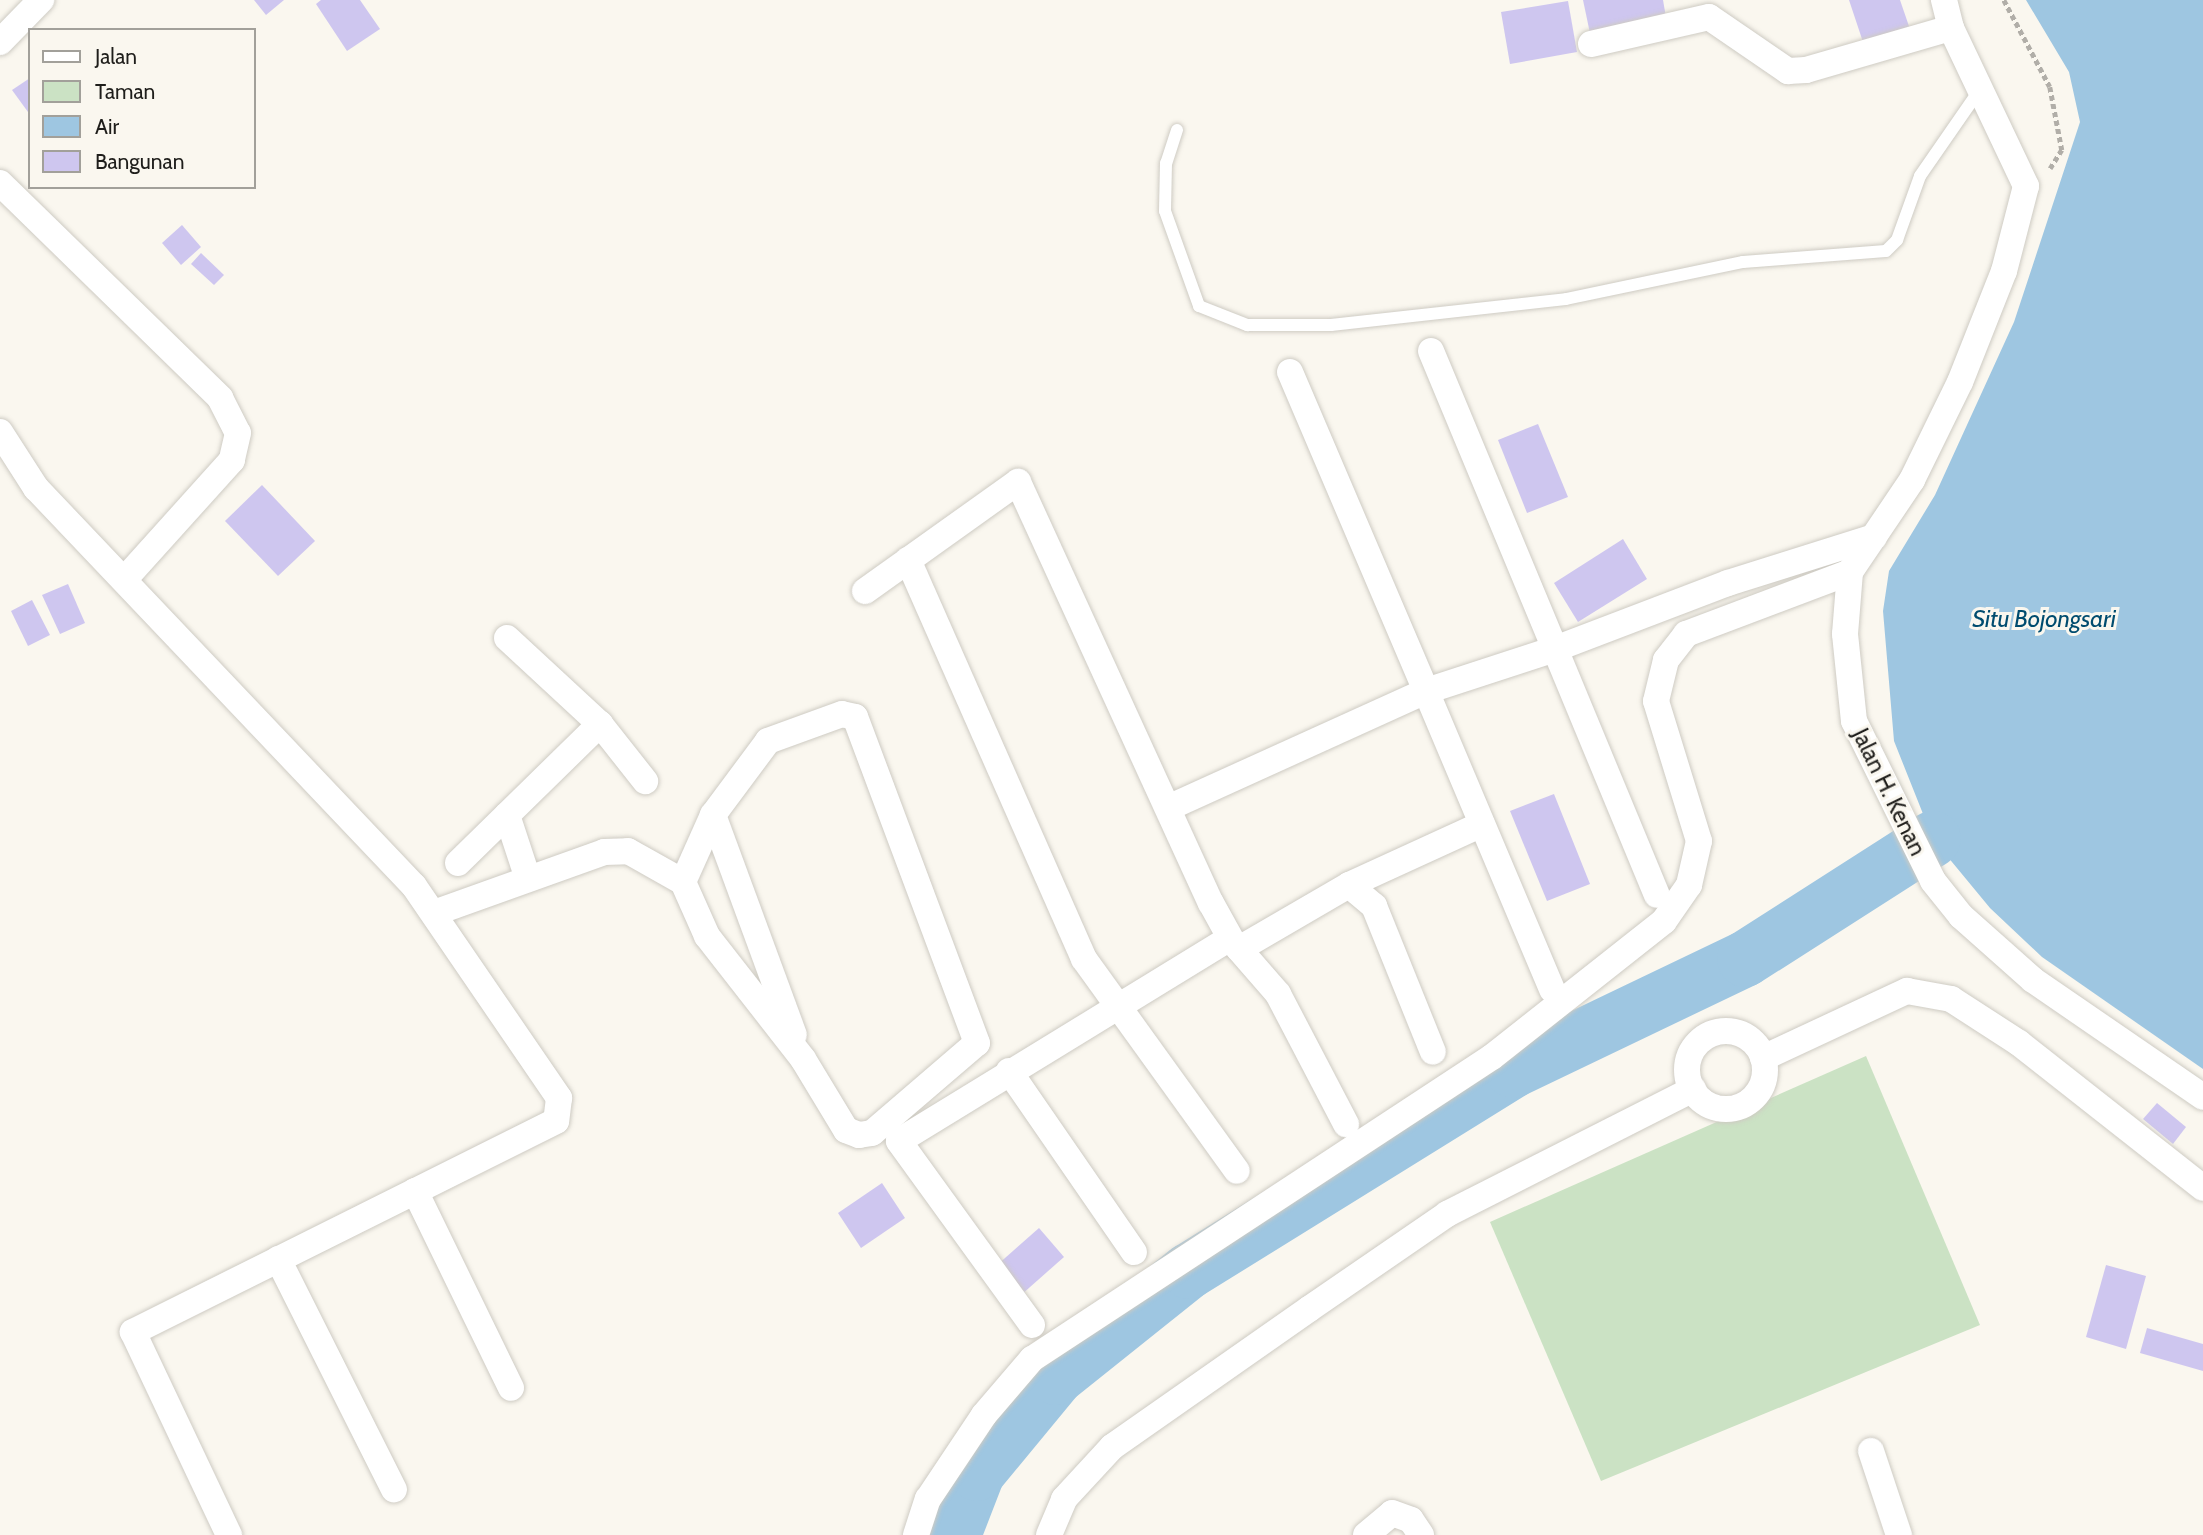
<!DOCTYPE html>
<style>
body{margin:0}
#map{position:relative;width:2203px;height:1535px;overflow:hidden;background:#faf7ef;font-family:Cabin,sans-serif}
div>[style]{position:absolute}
.green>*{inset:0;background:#cbe2c4}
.water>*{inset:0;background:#9ec6e1}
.river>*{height:56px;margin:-28px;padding:0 28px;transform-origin:28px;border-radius:28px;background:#9ec6e1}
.building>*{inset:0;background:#cec6ef}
.path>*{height:4.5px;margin-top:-2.25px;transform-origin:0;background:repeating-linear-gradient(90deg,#b1aea8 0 5px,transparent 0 8.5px)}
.roads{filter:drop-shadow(0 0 2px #cecbc3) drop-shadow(0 0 2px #cecbc3)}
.lane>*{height:12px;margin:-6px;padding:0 6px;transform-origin:6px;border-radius:6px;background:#fff}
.street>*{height:26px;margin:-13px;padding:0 13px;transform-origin:13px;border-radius:13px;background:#fff}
.street>.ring{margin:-13px;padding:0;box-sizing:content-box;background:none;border:26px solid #fff;border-radius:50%}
span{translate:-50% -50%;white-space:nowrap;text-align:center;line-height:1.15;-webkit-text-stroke:6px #faf7ef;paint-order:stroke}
.street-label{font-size:23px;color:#1f1e1b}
.water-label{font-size:24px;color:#004c6f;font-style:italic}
.legend{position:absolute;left:28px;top:28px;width:228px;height:161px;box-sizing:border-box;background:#faf7ef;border:2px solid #a2a09a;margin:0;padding:9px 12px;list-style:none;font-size:21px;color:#1f1e1b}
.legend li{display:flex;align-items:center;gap:14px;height:35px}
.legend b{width:35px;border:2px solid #a2a09a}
</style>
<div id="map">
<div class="green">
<div style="clip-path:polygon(1866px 1056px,1980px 1325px,1601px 1481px,1490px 1222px)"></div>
</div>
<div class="water">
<div style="clip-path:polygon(2026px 0,2203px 0,2203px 1069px,2042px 957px,1990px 908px,1933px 839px,1894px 741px,1883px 611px,1889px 571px,1935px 495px,2014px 322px,2080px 122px,2069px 72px)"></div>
</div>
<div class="river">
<div style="left:953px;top:1535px;width:66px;rotate:-68.8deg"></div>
<div style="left:977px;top:1473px;width:124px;rotate:-50.5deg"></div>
<div style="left:1056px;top:1377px;width:170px;rotate:-38.6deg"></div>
<div style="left:1189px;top:1271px;width:381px;rotate:-31.8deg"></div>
<div style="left:1513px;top:1070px;width:257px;rotate:-25.6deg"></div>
<div style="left:1745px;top:959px;width:223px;rotate:-32.6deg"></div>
</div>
<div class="building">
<div style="clip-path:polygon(254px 0,284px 0,266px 15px)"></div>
<div style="clip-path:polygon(321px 0,360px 0,380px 29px,347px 51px,316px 4px)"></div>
<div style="clip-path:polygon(1583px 0,1663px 0,1667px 23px,1591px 38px)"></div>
<div style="clip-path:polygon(1849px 0,1900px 0,1912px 35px,1866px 51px)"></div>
<div style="clip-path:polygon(1568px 1px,1577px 52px,1510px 64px,1501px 12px)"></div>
<div style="clip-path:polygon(30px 78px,30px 111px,28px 112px,12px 90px)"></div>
<div style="clip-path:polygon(182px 225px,201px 247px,181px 265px,162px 243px)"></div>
<div style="clip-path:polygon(201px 253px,224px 275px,214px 285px,191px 264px)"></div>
<div style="clip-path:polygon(1538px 424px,1568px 497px,1527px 513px,1498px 440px)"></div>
<div style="clip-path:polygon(262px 485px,315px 541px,278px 576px,225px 521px)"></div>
<div style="clip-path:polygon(1623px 539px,1647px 579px,1578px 622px,1554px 583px)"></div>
<div style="clip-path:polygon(68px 584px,85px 623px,60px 634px,42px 595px)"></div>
<div style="clip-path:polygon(32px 600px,50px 635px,28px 646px,11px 611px)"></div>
<div style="clip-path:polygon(1554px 794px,1590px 884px,1547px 901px,1510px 811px)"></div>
<div style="clip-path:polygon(2157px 1103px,2186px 1127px,2173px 1144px,2143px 1119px)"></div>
<div style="clip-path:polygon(882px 1183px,905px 1218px,861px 1248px,838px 1213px)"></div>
<div style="clip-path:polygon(1039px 1228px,1064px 1257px,1021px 1295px,996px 1266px)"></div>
<div style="clip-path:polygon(2106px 1265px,2146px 1276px,2126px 1349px,2086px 1337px)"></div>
<div style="clip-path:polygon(2147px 1328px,2203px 1344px,2203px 1371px,2140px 1353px)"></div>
</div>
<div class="path">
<div style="left:2004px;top:0;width:98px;rotate:62.1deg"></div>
<div style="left:2050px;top:87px;width:64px;rotate:79.2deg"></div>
<div style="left:2062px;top:150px;width:22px;rotate:122deg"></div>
</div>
<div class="roads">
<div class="lane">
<div style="left:1177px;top:130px;width:35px;rotate:108deg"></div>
<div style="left:1166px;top:163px;width:48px;rotate:91.2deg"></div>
<div style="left:1165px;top:211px;width:101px;rotate:70.3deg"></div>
<div style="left:1199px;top:306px;width:52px;rotate:21.6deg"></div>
<div style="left:1247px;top:325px;width:84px"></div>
<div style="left:1331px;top:325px;width:236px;rotate:-6.3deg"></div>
<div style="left:1566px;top:299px;width:181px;rotate:-11.8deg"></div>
<div style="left:1743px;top:262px;width:143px;rotate:-4.4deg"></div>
<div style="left:1886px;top:251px;width:16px;rotate:-45deg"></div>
<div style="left:1897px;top:240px;width:68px;rotate:-70.2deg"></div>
<div style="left:1920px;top:176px;width:107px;rotate:-55.3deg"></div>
</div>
<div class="street">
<div style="left:1944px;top:0;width:29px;rotate:76deg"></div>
<div style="left:1951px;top:28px;width:175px;rotate:64.6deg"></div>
<div style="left:2026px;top:186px;width:88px;rotate:104.5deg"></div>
<div style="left:2004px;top:271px;width:119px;rotate:111.6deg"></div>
<div style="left:1960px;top:382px;width:109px;rotate:116.1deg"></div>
<div style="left:1912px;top:480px;width:111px;rotate:124deg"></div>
<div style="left:1850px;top:572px;width:62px;rotate:94.6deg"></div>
<div style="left:1845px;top:634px;width:87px;rotate:84.1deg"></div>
<div style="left:1854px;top:721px;width:178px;rotate:63.7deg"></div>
<div style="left:1933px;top:881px;width:45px;rotate:51.3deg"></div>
<div style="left:1961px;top:916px;width:96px;rotate:41.6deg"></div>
<div style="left:2033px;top:980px;width:206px;rotate:34.5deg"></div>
<div style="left:0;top:42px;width:59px;rotate:-45.7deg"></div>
<div style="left:1591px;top:44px;width:121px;rotate:-12.9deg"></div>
<div style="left:1709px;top:17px;width:96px;rotate:34.4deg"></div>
<div style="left:1788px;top:71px;width:18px;rotate:-3deg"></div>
<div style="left:1806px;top:70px;width:151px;rotate:-16.2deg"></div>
<div style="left:0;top:183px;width:308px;rotate:44.3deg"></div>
<div style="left:220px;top:398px;width:39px;rotate:63deg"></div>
<div style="left:238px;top:433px;width:28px;rotate:103deg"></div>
<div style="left:232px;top:460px;width:161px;rotate:132deg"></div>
<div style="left:1431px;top:351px;width:323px;rotate:67.4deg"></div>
<div style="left:1555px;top:649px;width:185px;rotate:-20.9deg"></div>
<div style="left:1728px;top:583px;width:153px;rotate:-17.5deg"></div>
<div style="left:1290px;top:372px;width:347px;rotate:66.9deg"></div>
<div style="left:1426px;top:691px;width:136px;rotate:-18deg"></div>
<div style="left:1555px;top:649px;width:266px;rotate:67.5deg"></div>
<div style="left:0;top:432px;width:67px;rotate:57.3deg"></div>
<div style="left:36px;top:488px;width:549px;rotate:46.48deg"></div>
<div style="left:414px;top:886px;width:257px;rotate:55.6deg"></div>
<div style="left:559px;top:1098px;width:23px;rotate:97deg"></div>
<div style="left:556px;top:1121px;width:473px;rotate:153.5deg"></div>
<div style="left:133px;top:1332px;width:225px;rotate:64.7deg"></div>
<div style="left:908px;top:560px;width:436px;rotate:66.2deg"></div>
<div style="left:1084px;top:959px;width:261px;rotate:54.2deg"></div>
<div style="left:865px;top:591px;width:188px;rotate:-35.5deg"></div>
<div style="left:1018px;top:482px;width:463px;rotate:65.4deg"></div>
<div style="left:1211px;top:903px;width:43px;rotate:61.1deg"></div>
<div style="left:1232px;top:941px;width:70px;rotate:49deg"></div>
<div style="left:1278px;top:994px;width:147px;rotate:62.4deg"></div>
<div style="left:507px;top:638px;width:127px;rotate:42.8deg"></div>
<div style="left:600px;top:724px;width:73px;rotate:51.7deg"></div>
<div style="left:1168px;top:808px;width:283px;rotate:-24.4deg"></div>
<div style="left:1426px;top:691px;width:324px;rotate:67.1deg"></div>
<div style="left:507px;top:815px;width:67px;rotate:71.8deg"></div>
<div style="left:713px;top:815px;width:234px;rotate:69.8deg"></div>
<div style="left:458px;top:863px;width:199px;rotate:-44.4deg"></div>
<div style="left:1349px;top:885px;width:146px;rotate:-24.6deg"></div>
<div style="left:434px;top:913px;width:181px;rotate:-19.7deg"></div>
<div style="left:604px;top:852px;width:24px;rotate:-2deg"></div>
<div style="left:628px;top:851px;width:63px;rotate:29.4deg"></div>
<div style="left:683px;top:882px;width:59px;rotate:66deg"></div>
<div style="left:707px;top:936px;width:156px;rotate:52deg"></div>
<div style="left:803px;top:1059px;width:83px;rotate:58.8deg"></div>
<div style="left:846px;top:1130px;width:14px;rotate:21deg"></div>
<div style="left:859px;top:1135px;width:13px;rotate:-9deg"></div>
<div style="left:872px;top:1133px;width:138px;rotate:-40.6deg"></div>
<div style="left:977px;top:1043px;width:348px;rotate:-110.5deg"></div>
<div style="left:855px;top:717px;width:13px;rotate:-167deg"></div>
<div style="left:842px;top:714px;width:79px;rotate:160deg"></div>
<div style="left:768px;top:741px;width:92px;rotate:126.6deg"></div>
<div style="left:713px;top:815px;width:73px;rotate:114.1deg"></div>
<div style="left:1239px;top:949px;width:127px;rotate:-30.2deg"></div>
<div style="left:1349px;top:885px;width:33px;rotate:40deg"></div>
<div style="left:1374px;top:906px;width:157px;rotate:68deg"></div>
<div class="ring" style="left:1687px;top:1031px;width:52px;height:52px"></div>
<div style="left:1763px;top:1058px;width:159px;rotate:-25deg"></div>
<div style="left:1907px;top:991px;width:45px;rotate:10.3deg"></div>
<div style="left:1951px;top:999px;width:81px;rotate:32.9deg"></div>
<div style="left:2019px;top:1043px;width:234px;rotate:38.2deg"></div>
<div style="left:1009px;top:1071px;width:220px;rotate:55.4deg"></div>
<div style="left:415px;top:1191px;width:219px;rotate:64deg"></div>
<div style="left:278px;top:1259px;width:258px;rotate:63.3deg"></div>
<div style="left:1032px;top:1325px;width:227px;rotate:-125.9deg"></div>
<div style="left:899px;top:1141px;width:388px;rotate:-31.5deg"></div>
<div style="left:1871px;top:1451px;width:89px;rotate:71.6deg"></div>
<div style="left:916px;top:1535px;width:38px;rotate:-72deg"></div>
<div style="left:928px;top:1499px;width:101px;rotate:-56.3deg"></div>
<div style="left:984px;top:1415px;width:74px;rotate:-49.4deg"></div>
<div style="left:1032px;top:1359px;width:550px;rotate:-33.29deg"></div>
<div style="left:1492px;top:1057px;width:219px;rotate:-38.3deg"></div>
<div style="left:1664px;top:921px;width:44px;rotate:-55.2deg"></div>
<div style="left:1689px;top:885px;width:45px;rotate:-77.2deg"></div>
<div style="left:1699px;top:841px;width:146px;rotate:-107.1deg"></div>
<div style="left:1656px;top:701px;width:42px;rotate:-76.3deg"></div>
<div style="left:1666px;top:660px;width:33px;rotate:-52deg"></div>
<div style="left:1686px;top:634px;width:175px;rotate:-20.7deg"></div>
<div style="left:1049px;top:1535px;width:39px;rotate:-67deg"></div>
<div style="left:1064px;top:1499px;width:71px;rotate:-47.3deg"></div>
<div style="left:1112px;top:1447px;width:241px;rotate:-35deg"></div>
<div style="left:1309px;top:1309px;width:168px;rotate:-34.5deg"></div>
<div style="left:1447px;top:1214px;width:276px;rotate:-26.9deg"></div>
<div style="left:1366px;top:1535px;width:34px;rotate:-40deg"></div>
<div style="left:1392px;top:1513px;width:20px;rotate:20deg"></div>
<div style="left:1411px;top:1520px;width:18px;rotate:56deg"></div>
</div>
</div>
<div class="street-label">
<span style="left:1889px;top:792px;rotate:64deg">Jalan H. Kenan</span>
</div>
<div class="water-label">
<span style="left:2044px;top:619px">Situ Bojongsari</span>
</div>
<ul class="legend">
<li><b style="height:9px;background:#fff"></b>Jalan</li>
<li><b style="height:19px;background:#cbe2c4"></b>Taman</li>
<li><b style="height:19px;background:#9ec6e1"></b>Air</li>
<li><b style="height:19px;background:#cec6ef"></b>Bangunan</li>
</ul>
</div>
